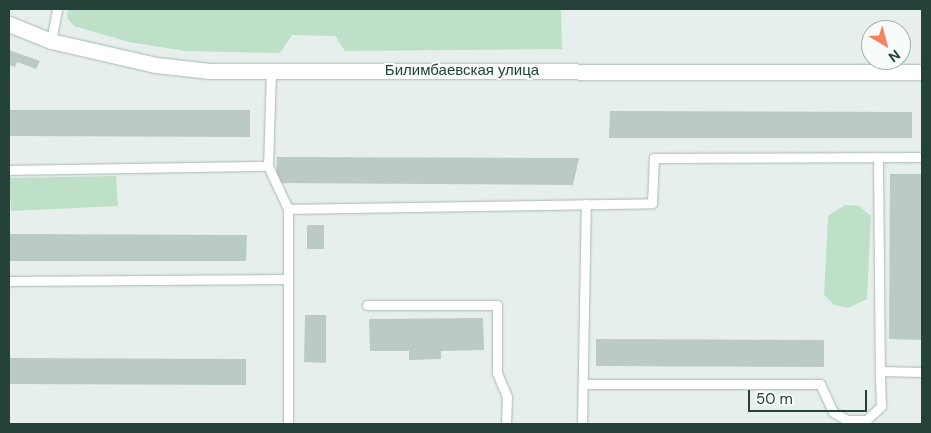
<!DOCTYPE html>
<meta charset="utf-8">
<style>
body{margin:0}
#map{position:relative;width:931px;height:433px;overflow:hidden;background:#e6efeb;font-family:"DM Sans",sans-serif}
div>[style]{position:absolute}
.green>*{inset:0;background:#bfe0c8}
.building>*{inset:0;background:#bbcac4}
.roads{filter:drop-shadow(0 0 1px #a8b8b2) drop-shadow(0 0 1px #a8b8b2)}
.lane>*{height:9px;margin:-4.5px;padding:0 4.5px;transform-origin:4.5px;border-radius:4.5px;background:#fff}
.secondary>*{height:15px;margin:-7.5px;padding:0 7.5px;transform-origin:7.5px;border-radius:7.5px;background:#fff}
span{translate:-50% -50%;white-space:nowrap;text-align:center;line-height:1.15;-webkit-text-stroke:4px #f7fbf9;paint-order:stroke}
.street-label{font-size:15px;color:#24423a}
.frame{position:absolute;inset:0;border:10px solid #24423a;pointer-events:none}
.north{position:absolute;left:861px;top:20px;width:50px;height:50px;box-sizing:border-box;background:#f7fbf9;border:1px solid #a3b1ad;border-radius:50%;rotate:143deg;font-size:14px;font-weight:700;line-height:20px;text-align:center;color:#24423a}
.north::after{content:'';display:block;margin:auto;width:18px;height:22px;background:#f4845f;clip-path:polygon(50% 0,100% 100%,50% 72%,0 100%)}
.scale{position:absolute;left:748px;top:390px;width:119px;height:22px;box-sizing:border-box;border:2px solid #24423a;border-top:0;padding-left:6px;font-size:15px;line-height:18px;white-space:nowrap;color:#24423a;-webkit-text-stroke:4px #f7fbf9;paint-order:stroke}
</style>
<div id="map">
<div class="green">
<div style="clip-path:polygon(68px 9px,561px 9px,562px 49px,345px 51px,335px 36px,292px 35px,280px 53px,185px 51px,129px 42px,74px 26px,67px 18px)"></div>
<div style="clip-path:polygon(116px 176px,118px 206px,11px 211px,9px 178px)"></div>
<div style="clip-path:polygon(845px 205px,859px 206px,871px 216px,867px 299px,848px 308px,834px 305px,824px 295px,828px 216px)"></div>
</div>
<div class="building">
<div style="clip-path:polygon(9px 50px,40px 61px,36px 69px,17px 62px,15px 67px,9px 65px)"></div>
<div style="clip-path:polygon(9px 110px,250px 110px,250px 137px,9px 136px)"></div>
<div style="clip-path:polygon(610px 111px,912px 112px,912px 138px,609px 138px)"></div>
<div style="clip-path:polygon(277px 157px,579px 158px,573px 185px,276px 183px)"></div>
<div style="clip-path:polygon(890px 174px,922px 174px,922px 340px,889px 339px)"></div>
<div style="clip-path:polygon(307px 225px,324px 225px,324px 249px,307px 249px)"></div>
<div style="clip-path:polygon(9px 234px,247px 235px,246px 261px,9px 261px)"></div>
<div style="clip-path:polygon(305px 315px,326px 315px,326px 363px,304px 362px)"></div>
<div style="clip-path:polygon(483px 318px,484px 350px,441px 351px,441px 359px,409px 360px,409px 351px,370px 351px,369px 319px)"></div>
<div style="clip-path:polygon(596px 339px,824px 340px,824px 367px,596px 366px)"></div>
<div style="clip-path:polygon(9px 358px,246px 359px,246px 385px,9px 384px)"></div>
</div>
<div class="roads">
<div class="lane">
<div style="left:51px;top:41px;width:33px;rotate:-79deg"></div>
<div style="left:878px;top:157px;width:214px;rotate:89.5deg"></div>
<div style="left:880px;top:371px;width:42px;rotate:1.4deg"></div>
<div style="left:268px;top:166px;width:47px;rotate:65.1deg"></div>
<div style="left:9px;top:170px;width:259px;rotate:-0.9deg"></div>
<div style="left:268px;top:166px;width:95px;rotate:-88.2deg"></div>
<div style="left:9px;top:281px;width:279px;rotate:-0.4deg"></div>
<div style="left:367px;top:305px;width:130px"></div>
<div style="left:497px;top:305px;width:68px;rotate:90deg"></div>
<div style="left:497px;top:373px;width:26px;rotate:67deg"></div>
<div style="left:507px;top:397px;width:27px;rotate:92deg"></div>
<div style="left:583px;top:384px;width:237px"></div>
<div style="left:820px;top:384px;width:31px;rotate:65deg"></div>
<div style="left:833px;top:412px;width:16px;rotate:30deg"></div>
<div style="left:847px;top:420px;width:17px"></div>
<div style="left:288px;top:424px;width:215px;rotate:-90deg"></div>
<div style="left:288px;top:209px;width:364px;rotate:-0.9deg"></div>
<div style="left:652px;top:203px;width:45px;rotate:-87.5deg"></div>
<div style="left:654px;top:158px;width:268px;rotate:-0.2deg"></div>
<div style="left:582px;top:424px;width:220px;rotate:-89deg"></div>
<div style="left:862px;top:424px;width:26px;rotate:-43deg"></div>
<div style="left:881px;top:406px;width:35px;rotate:-92deg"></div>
</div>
<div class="secondary">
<div style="left:9px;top:24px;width:45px;rotate:22deg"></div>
<div style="left:51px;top:41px;width:108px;rotate:12.9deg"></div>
<div style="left:156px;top:65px;width:54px;rotate:6.3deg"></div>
<div style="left:210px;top:71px;width:712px;rotate:0.08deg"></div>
</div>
</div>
<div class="street-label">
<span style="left:462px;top:71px">Билимбаевская улица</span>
</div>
<div class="frame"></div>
<div class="north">N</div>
<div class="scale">50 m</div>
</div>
